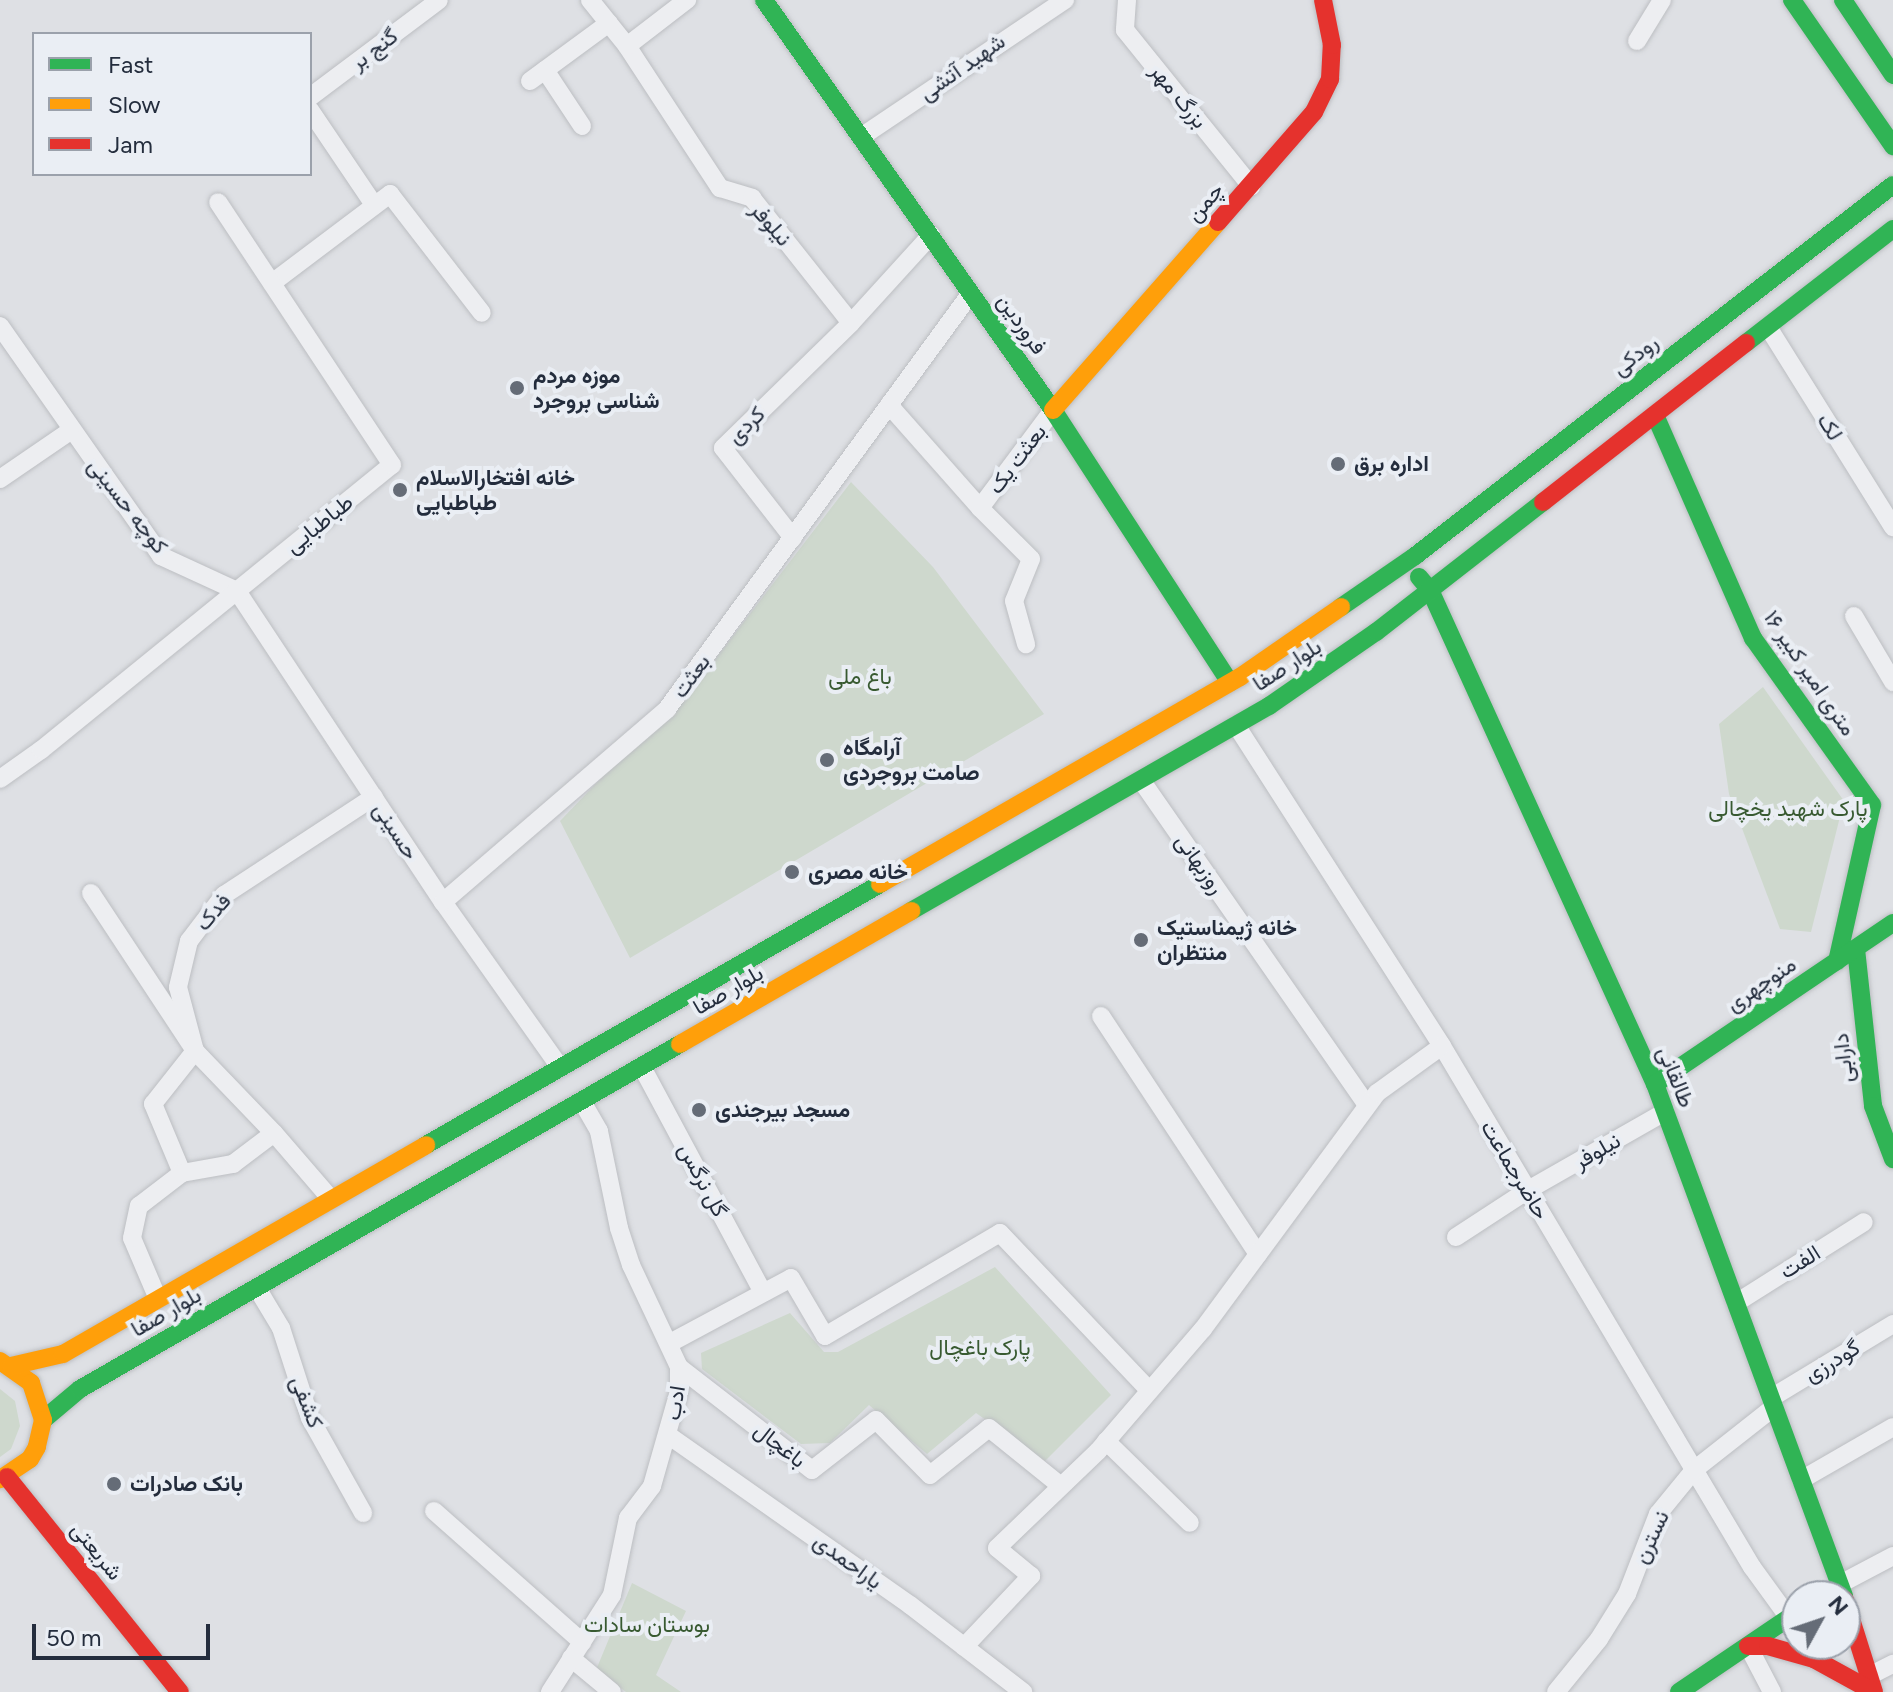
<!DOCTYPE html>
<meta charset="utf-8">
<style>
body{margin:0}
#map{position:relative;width:1893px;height:1692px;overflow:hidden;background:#dee0e4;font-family:Figtree,Vazirmatn,sans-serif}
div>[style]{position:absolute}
.green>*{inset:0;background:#ced8cd}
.roads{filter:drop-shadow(0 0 2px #bcbec2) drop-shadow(0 0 2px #bcbec2)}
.street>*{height:18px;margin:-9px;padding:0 9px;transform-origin:9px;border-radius:9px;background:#edeef1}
.fast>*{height:18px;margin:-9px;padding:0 9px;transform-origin:9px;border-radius:9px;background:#30b455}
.slow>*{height:18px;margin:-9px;padding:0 9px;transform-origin:9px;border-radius:9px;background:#ff9f0a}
.jam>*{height:18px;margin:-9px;padding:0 9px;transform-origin:9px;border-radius:9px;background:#e5322d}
.dots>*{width:22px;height:22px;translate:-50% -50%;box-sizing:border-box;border:4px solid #eaeef4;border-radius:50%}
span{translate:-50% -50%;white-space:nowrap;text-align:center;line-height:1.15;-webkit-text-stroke:8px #eaeef4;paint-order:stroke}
.street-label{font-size:22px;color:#242d3d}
.poi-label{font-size:22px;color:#242d3d;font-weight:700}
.left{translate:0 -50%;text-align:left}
.park-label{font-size:22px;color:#385a31}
.legend{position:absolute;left:32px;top:32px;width:280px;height:144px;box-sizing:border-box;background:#eaeef4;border:2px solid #9ba1ab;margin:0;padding:10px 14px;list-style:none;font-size:24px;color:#242d3d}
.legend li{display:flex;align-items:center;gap:16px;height:40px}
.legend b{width:40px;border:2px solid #9ba1ab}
.north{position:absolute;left:1781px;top:1580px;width:80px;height:80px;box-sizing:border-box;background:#eaeef4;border:2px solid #9ba1ab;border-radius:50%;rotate:50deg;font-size:22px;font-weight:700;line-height:32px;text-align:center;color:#242d3d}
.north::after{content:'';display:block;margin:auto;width:28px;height:36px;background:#656c77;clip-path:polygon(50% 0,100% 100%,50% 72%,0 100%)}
.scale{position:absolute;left:32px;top:1624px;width:178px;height:36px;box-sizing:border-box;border:4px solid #242d3d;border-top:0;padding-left:10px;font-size:24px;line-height:28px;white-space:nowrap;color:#242d3d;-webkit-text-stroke:6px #eaeef4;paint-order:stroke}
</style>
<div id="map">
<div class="green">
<div style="clip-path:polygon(851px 482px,933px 567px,1044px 714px,630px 958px,560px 821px,713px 662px)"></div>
<div style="clip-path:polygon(1763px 687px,1844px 801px,1811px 932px,1780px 929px,1729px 794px,1719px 724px)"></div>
<div style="clip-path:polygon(995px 1267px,1111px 1395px,1045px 1461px,976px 1413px,927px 1454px,869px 1405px,830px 1443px,801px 1444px,702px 1369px,701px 1353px,790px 1313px,824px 1352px,838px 1352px)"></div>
<div style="clip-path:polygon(0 1389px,15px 1401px,20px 1426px,11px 1449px,0 1457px)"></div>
<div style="clip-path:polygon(632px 1583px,686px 1611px,656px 1675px,681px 1692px,626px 1692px,596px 1670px)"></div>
</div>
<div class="roads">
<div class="street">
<div style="left:590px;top:0;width:59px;rotate:51.2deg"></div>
<div style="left:627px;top:46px;width:170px;rotate:56.8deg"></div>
<div style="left:720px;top:188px;width:34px;rotate:17deg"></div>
<div style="left:752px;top:198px;width:159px;rotate:51.6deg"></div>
<div style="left:851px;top:323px;width:119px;rotate:-47.7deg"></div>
<div style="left:1127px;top:0;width:30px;rotate:94deg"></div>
<div style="left:1125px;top:30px;width:201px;rotate:51.1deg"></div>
<div style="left:1637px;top:41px;width:48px;rotate:-58.6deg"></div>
<div style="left:627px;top:46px;width:76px;rotate:-37.5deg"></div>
<div style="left:545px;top:70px;width:67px;rotate:56.5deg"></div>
<div style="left:530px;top:81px;width:98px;rotate:-36.3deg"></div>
<div style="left:310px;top:97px;width:161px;rotate:-36.9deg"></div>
<div style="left:310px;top:110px;width:115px;rotate:56deg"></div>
<div style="left:861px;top:137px;width:246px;rotate:-33.9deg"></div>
<div style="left:272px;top:283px;width:148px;rotate:-37deg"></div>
<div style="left:390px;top:194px;width:150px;rotate:52.3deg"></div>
<div style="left:0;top:326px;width:281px;rotate:55deg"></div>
<div style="left:161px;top:556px;width:84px;rotate:24.7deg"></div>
<div style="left:1768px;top:327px;width:236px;rotate:58deg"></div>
<div style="left:889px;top:405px;width:137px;rotate:48.5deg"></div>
<div style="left:980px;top:508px;width:72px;rotate:45deg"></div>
<div style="left:1031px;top:559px;width:45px;rotate:112deg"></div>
<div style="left:1014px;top:601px;width:45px;rotate:74.4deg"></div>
<div style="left:0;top:479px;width:85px;rotate:-34.4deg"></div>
<div style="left:980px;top:508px;width:122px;rotate:-53.3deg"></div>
<div style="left:793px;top:538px;width:114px;rotate:-127.9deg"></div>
<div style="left:723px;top:448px;width:179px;rotate:-44.3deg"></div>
<div style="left:237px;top:591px;width:373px;rotate:56.5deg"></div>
<div style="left:443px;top:902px;width:202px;rotate:54.7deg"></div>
<div style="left:1854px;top:616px;width:77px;rotate:59.4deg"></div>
<div style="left:1236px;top:725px;width:381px;rotate:57.3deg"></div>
<div style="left:1442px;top:1046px;width:606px;rotate:59.25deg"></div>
<div style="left:1752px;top:1567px;width:63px;rotate:54deg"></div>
<div style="left:0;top:779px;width:50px;rotate:-35.3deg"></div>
<div style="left:41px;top:750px;width:452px;rotate:-39.1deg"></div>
<div style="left:392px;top:465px;width:315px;rotate:-123.5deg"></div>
<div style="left:1141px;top:780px;width:396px;rotate:55.2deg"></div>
<div style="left:91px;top:893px;width:189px;rotate:56.6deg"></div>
<div style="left:195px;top:1051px;width:114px;rotate:46.1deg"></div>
<div style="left:274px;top:1133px;width:86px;rotate:49.3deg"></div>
<div style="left:443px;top:902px;width:296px;rotate:-40.7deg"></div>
<div style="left:667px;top:709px;width:515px;rotate:-53.84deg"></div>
<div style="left:1101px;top:1016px;width:285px;rotate:56.6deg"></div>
<div style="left:642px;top:1067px;width:256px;rotate:61.8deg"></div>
<div style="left:182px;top:1173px;width:75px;rotate:-112.8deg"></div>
<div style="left:153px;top:1104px;width:68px;rotate:-51.6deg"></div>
<div style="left:195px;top:1051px;width:66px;rotate:-104.9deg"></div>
<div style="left:178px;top:987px;width:47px;rotate:-76.6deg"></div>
<div style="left:189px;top:941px;width:58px;rotate:-52.7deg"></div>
<div style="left:224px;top:895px;width:179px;rotate:-33.2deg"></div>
<div style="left:1456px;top:1237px;width:86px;rotate:-33.1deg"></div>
<div style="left:1528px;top:1190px;width:158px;rotate:-29.7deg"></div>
<div style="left:257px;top:1288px;width:47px;rotate:59deg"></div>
<div style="left:281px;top:1328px;width:95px;rotate:72.1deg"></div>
<div style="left:310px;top:1418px;width:109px;rotate:60.8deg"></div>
<div style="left:158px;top:1299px;width:66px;rotate:-113.1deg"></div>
<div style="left:132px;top:1238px;width:33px;rotate:-78deg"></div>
<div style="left:139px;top:1206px;width:54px;rotate:-37.5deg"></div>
<div style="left:182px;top:1173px;width:52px;rotate:-10deg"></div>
<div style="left:233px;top:1164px;width:51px;rotate:-37.1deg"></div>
<div style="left:1736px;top:1303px;width:151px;rotate:-32.3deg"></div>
<div style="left:670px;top:1343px;width:137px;rotate:-28.2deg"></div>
<div style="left:791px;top:1278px;width:67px;rotate:59.6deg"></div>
<div style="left:825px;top:1336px;width:203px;rotate:-30.5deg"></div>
<div style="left:1000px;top:1233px;width:215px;rotate:46.5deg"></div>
<div style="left:679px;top:1367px;width:168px;rotate:37.8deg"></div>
<div style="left:812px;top:1470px;width:81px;rotate:-38deg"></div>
<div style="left:876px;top:1420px;width:77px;rotate:45.5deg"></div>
<div style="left:930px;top:1475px;width:75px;rotate:-38.5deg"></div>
<div style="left:989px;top:1428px;width:92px;rotate:38.9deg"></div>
<div style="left:1771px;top:1398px;width:143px;rotate:-31.2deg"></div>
<div style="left:668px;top:1435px;width:296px;rotate:35.1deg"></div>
<div style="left:910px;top:1605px;width:143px;rotate:37.6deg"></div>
<div style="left:1106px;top:1441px;width:117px;rotate:44.3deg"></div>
<div style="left:1801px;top:1480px;width:106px;rotate:-29.9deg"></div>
<div style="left:434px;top:1511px;width:198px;rotate:41.5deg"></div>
<div style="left:1840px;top:1584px;width:60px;rotate:-27.8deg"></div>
<div style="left:1748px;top:1646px;width:52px;rotate:62.4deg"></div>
<div style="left:964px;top:1647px;width:98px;rotate:-46.7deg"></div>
<div style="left:1031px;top:1576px;width:44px;rotate:-140.5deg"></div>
<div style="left:997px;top:1548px;width:140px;rotate:-43.8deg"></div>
<div style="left:1098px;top:1451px;width:161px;rotate:-49.3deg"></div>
<div style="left:1203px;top:1329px;width:293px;rotate:-53.6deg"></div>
<div style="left:1377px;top:1093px;width:80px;rotate:-35.9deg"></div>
<div style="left:571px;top:1658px;width:53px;rotate:39.7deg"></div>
<div style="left:1869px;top:1676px;width:27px;rotate:-27deg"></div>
<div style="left:550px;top:1692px;width:115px;rotate:-57.4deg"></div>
<div style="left:612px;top:1595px;width:79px;rotate:-78.3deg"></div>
<div style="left:628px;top:1518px;width:40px;rotate:-53deg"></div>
<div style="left:652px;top:1486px;width:99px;rotate:-74.1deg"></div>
<div style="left:679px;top:1391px;width:24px;rotate:-90deg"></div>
<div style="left:679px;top:1367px;width:113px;rotate:-115.2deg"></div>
<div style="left:631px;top:1265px;width:39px;rotate:-108deg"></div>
<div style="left:619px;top:1228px;width:99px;rotate:-101.7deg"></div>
<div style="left:599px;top:1131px;width:32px;rotate:-120deg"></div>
<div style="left:1556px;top:1692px;width:68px;rotate:-50.9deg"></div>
<div style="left:1599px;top:1639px;width:53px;rotate:-58.1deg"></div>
<div style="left:1627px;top:1594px;width:86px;rotate:-68.8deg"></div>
<div style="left:1658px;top:1514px;width:57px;rotate:-50.7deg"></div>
<div style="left:1694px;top:1470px;width:102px;rotate:-38.2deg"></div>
</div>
<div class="fast">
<div style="left:764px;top:0;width:502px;rotate:54.82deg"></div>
<div style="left:1053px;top:410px;width:325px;rotate:57deg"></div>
<div style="left:1792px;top:0;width:178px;rotate:55.3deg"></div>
<div style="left:1843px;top:0;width:90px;rotate:56.3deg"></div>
<div style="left:1746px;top:343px;width:186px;rotate:-37.8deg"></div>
<div style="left:1655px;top:415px;width:244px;rotate:66.3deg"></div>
<div style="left:1753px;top:638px;width:205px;rotate:54.5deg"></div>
<div style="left:1872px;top:805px;width:160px;rotate:102.6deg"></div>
<div style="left:1419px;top:577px;width:17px;rotate:50deg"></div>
<div style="left:1430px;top:590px;width:543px;rotate:65.51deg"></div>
<div style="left:1655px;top:1084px;width:546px;rotate:69.74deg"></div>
<div style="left:1341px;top:607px;width:90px;rotate:-34.6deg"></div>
<div style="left:1415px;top:556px;width:605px;rotate:-37.82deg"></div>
<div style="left:911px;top:911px;width:413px;rotate:-29.8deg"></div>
<div style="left:1269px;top:706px;width:130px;rotate:-34.7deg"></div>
<div style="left:1376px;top:632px;width:212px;rotate:-37.9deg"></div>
<div style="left:1856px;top:949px;width:158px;rotate:83.8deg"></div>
<div style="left:1873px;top:1106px;width:57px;rotate:69.3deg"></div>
<div style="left:1655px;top:1084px;width:287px;rotate:-34.1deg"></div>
<div style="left:426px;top:1145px;width:524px;rotate:-29.89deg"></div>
<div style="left:43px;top:1420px;width:48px;rotate:-40deg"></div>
<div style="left:80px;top:1389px;width:692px;rotate:-29.9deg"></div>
<div style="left:1679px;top:1692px;width:143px;rotate:-34.1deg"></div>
</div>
<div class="slow">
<div style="left:1053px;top:410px;width:250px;rotate:-48.7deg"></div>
<div style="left:880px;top:884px;width:415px;rotate:-29.9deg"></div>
<div style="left:1240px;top:677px;width:123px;rotate:-34.7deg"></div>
<div style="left:680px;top:1044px;width:267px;rotate:-29.9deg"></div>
<div style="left:0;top:1361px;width:38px;rotate:35deg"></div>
<div style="left:31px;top:1383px;width:39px;rotate:72deg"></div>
<div style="left:43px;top:1420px;width:28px;rotate:103deg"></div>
<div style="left:37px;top:1447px;width:14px;rotate:120deg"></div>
<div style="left:30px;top:1459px;width:36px;rotate:146deg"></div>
<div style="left:11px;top:1366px;width:53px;rotate:-13deg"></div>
<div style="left:63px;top:1354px;width:419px;rotate:-29.9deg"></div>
</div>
<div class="jam">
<div style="left:1218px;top:222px;width:146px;rotate:-48.9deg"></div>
<div style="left:1314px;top:112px;width:37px;rotate:-64deg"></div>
<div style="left:1330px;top:79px;width:34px;rotate:-87deg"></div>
<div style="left:1332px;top:45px;width:46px;rotate:-101.3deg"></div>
<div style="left:1543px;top:502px;width:258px;rotate:-38.1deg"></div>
<div style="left:7px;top:1477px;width:276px;rotate:51.2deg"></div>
<div style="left:1845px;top:1600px;width:96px;rotate:72.5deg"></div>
<div style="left:1748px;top:1646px;width:20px"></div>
<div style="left:1768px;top:1646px;width:48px;rotate:15.8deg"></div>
<div style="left:1814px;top:1659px;width:68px;rotate:28.8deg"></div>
</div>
</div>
<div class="dots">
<div style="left:517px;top:388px;background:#656c77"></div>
<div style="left:1338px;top:464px;background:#656c77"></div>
<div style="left:400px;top:490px;background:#656c77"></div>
<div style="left:827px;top:760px;background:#656c77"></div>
<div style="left:792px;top:872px;background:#656c77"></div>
<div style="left:1141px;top:940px;background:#656c77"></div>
<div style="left:699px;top:1110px;background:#656c77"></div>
<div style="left:114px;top:1484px;background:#656c77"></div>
</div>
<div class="street-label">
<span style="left:374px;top:49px;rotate:-37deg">گنج بر</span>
<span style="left:962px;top:67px;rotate:-35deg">شهید آتشی</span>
<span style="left:1179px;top:96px;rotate:51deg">بزرگ مهر</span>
<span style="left:1205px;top:202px;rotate:-49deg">چمن</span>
<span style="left:771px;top:224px;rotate:49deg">نیلوفر</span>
<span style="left:1022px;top:324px;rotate:55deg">فروردین</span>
<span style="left:1635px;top:355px;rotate:-38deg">رودکی</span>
<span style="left:746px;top:425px;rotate:-44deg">کردی</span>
<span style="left:1830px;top:427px;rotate:58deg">لک</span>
<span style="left:1017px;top:459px;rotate:-53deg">بعثت یک</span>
<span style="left:128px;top:506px;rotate:52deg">کوچه حسینی</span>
<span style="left:319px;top:524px;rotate:-39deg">طباطبایی</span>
<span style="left:1287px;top:665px;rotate:-33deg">بلوار صفا</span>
<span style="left:1810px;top:673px;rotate:56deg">۱۶ متری امیر کبیر</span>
<span style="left:691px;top:676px;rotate:-54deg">بعثت</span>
<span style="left:396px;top:831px;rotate:57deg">حسینی</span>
<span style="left:1200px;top:864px;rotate:55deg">روزبهانی</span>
<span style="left:213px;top:912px;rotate:-49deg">فدک</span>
<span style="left:1761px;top:984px;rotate:-34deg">منوچهری</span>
<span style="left:728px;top:990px;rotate:-30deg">بلوار صفا</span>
<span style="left:1843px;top:1058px;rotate:-96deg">دارابی</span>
<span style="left:1676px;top:1077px;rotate:68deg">طالقانی</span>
<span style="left:1597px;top:1151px;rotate:-30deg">نیلوفر</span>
<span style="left:1515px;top:1170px;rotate:59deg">حاضرجماعت</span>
<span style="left:703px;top:1180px;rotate:62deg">گل نرگس</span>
<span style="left:1800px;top:1262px;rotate:-32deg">الفت</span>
<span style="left:166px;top:1312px;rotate:-30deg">بلوار صفا</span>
<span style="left:1832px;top:1361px;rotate:-31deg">گودرزی</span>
<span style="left:307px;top:1402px;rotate:69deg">کشفی</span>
<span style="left:675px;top:1403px;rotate:-81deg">ادب</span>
<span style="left:780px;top:1445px;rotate:38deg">باغچال</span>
<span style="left:1651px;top:1537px;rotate:-65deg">نسترن</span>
<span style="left:97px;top:1551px;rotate:51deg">شریعتی</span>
<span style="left:848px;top:1561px;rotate:36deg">یاراحمدی</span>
</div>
<div class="poi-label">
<span class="left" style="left:533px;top:388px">موزه مردم<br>شناسی بروجرد</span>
<span class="left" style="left:1354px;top:464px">اداره برق</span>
<span class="left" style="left:416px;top:490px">خانه افتخارالاسلام<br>طباطبایی</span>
<span class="left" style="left:843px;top:760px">آرامگاه<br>صامت بروجردی</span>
<span class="left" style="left:808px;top:872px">خانه مصری</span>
<span class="left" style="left:1157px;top:940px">خانه ژیمناستیک<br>منتظران</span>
<span class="left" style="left:715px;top:1110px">مسجد بیرجندی</span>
<span class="left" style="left:130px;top:1484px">بانک صادرات</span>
</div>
<div class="park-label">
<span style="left:860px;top:677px">باغ ملی</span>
<span style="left:1788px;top:809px">پارک شهید یخچالی</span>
<span style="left:980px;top:1348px">پارک باغچال</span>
<span style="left:647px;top:1625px">بوستان سادات</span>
</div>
<ul class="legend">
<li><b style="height:10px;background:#30b455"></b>Fast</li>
<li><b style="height:10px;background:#ff9f0a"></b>Slow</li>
<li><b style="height:10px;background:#e5322d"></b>Jam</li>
</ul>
<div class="north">N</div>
<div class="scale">50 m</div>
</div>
